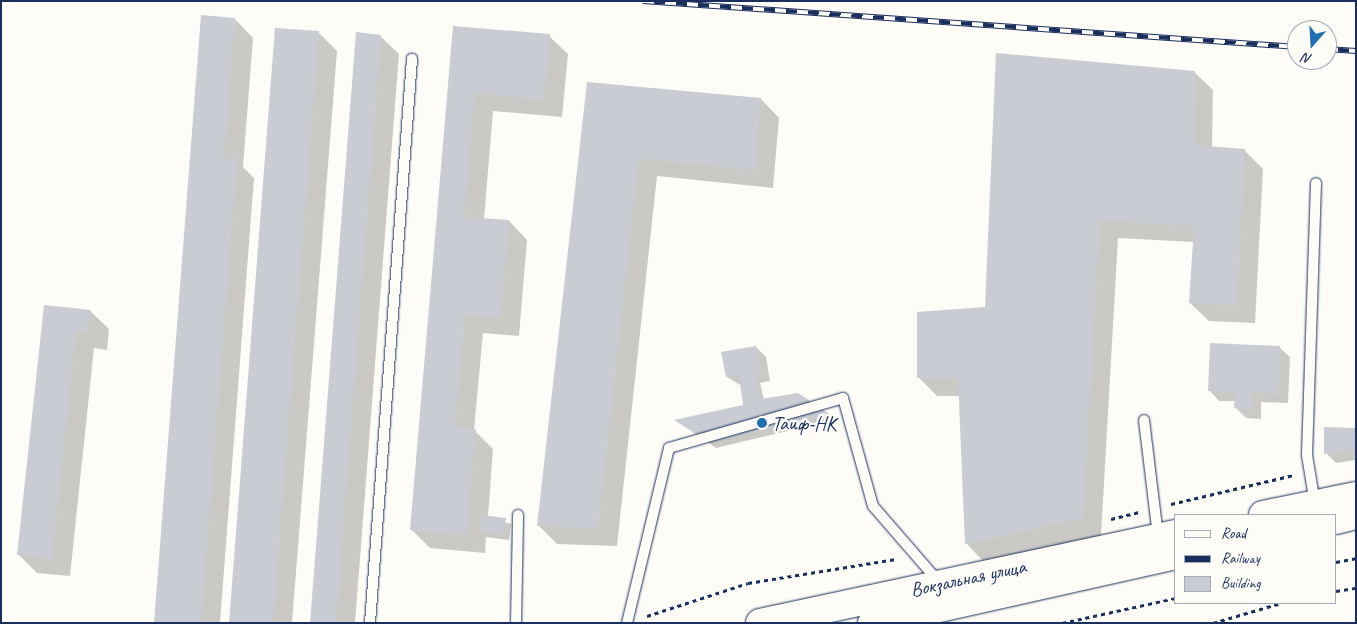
<!DOCTYPE html>
<meta charset="utf-8">
<style>
body{margin:0}
#map{position:relative;width:1357px;height:624px;overflow:hidden;background:#fdfcf7;font-family:Caveat,sans-serif}
div>[style]{position:absolute}
.shadow>*{inset:0;background:#0003}
.building>*{inset:0;background:#c9ccd3}
.path>*{height:3px;margin-top:-1.5px;transform-origin:0;background:repeating-linear-gradient(90deg,#1b2f5e 0 4px,transparent 0 8px)}
.roads{filter:drop-shadow(0 0 1px #1b2f5e) drop-shadow(0 0 1px #1b2f5e)}
.service>*{height:10px;margin:-5px;padding:0 5px;transform-origin:5px;border-radius:5px;background:#fdfcf7}
.secondary>*{height:28px;margin:-14px;padding:0 14px;transform-origin:14px;border-radius:14px;background:#fdfcf7}
.rail>*{height:5.5px;margin-top:-2.75px;transform-origin:0;background:repeating-linear-gradient(90deg,#fdfcf7 0 11px,#1b2f5e 0 22px);box-sizing:border-box;border-block:1px solid #1b2f5e}
.dots>*{width:14px;height:14px;translate:-50% -50%;box-sizing:border-box;border:2px solid #fdfcf7;border-radius:50%}
span{translate:-50% -50%;white-space:nowrap;text-align:center;line-height:1.15;-webkit-text-stroke:4.5px #fdfcf7;paint-order:stroke}
.poi-label{font-size:20px;color:#1b2f5e}
.left{translate:0 -50%;text-align:left}
.street-label{font-size:20px;color:#1b2f5e}
.frame{position:absolute;inset:0;border:2px solid #1b2f5e;pointer-events:none}
.legend{position:absolute;left:1174px;top:514px;width:162px;height:90px;box-sizing:border-box;background:#fdfcf7;border:1px solid #a3aaba;margin:0;padding:6px 9px;list-style:none;font-size:15px;color:#1b2f5e}
.legend li{display:flex;align-items:center;gap:10px;height:25px}
.legend b{width:25px;border:1px solid #a3aaba}
.north{position:absolute;left:1287px;top:20px;width:50px;height:50px;box-sizing:border-box;background:#fdfcf7;border:1px solid #a3aaba;border-radius:50%;rotate:199deg;font-size:14px;font-weight:700;line-height:20px;text-align:center;color:#1b2f5e}
.north::after{content:'';display:block;margin:auto;width:18px;height:22px;background:#1f6fb2;clip-path:polygon(50% 0,100% 100%,50% 72%,0 100%)}
</style>
<div id="map">
<div class="shadow">
<div style="clip-path:polygon(235px 19px,253px 38px,243px 167px,254px 178px,220px 623px,155px 623px)"></div>
<div style="clip-path:polygon(454px 27px,549px 36px,568px 54px,562px 117px,493px 111px,484px 219px,509px 221px,527px 240px,519px 336px,483px 333px,474px 430px,493px 449px,488px 517px,511px 524px,509px 540px,486px 537px,485px 553px,430px 548px,411px 529px)"></div>
<div style="clip-path:polygon(318px 32px,337px 51px,292px 623px,230px 623px)"></div>
<div style="clip-path:polygon(380px 36px,399px 54px,355px 623px,311px 623px)"></div>
<div style="clip-path:polygon(1194px 72px,1213px 90px,1212px 148px,1245px 151px,1263px 169px,1255px 323px,1209px 321px,1190px 303px,1194px 242px,1118px 238px,1101px 536px,984px 562px,966px 543px,960px 396px,937px 396px,919px 378px,987px 308px)"></div>
<div style="clip-path:polygon(588px 83px,761px 99px,779px 118px,773px 188px,657px 176px,617px 546px,557px 544px,539px 526px)"></div>
<div style="clip-path:polygon(45px 306px,90px 311px,109px 329px,107px 350px,94px 348px,70px 576px,37px 573px,18px 554px)"></div>
<div style="clip-path:polygon(756px 347px,766px 357px,770px 381px,760px 383px,764px 400px,798px 394px,834px 420px,716px 448px,677px 420px,745px 406px,742px 386px,727px 377px)"></div>
<div style="clip-path:polygon(1279px 347px,1290px 357px,1288px 403px,1261px 402px,1261px 419px,1246px 418px,1236px 408px,1236px 401px,1219px 401px,1209px 390px)"></div>
<div style="clip-path:polygon(1356px 429px,1356px 460px,1336px 463px,1326px 453px)"></div>
</div>
<div class="building">
<div style="clip-path:polygon(201px 15px,235px 18px,224px 158px,237px 159px,201px 623px,154px 623px)"></div>
<div style="clip-path:polygon(453px 26px,550px 34px,544px 100px,475px 93px,464px 217px,509px 220px,501px 318px,465px 315px,455px 427px,476px 429px,466px 535px,410px 530px)"></div>
<div style="clip-path:polygon(275px 28px,319px 31px,273px 623px,229px 623px)"></div>
<div style="clip-path:polygon(356px 32px,381px 35px,336px 623px,310px 623px)"></div>
<div style="clip-path:polygon(996px 53px,1195px 71px,1194px 145px,1245px 149px,1237px 305px,1189px 303px,1194px 226px,1100px 220px,1083px 518px,965px 544px,958px 378px,917px 378px,917px 312px,985px 307px)"></div>
<div style="clip-path:polygon(587px 82px,761px 98px,755px 170px,639px 158px,598px 528px,537px 526px)"></div>
<div style="clip-path:polygon(44px 305px,91px 310px,88px 332px,76px 331px,52px 559px,17px 555px)"></div>
<div style="clip-path:polygon(1210px 343px,1280px 346px,1278px 394px,1251px 392px,1251px 409px,1234px 408px,1235px 392px,1208px 391px)"></div>
<div style="clip-path:polygon(756px 346px,761px 371px,754px 372px,761px 399px,798px 393px,831px 415px,710px 443px,674px 420px,743px 405px,739px 375px,726px 377px,721px 352px)"></div>
<div style="clip-path:polygon(1356px 423px,1356px 448px,1324px 454px,1324px 427px,1354px 428px)"></div>
<div style="clip-path:polygon(482px 515px,506px 518px,504px 535px,480px 532px)"></div>
</div>
<div class="path">
<div style="left:1171px;top:504px;width:126px;rotate:-13.3deg"></div>
<div style="left:1111px;top:519px;width:29px;rotate:-14deg"></div>
<div style="left:1336px;top:562px;width:20px;rotate:-11deg"></div>
<div style="left:1336px;top:591px;width:20px;rotate:-9deg"></div>
<div style="left:647px;top:616px;width:106px;rotate:-18.1deg"></div>
<div style="left:748px;top:583px;width:150px;rotate:-9.2deg"></div>
<div style="left:1062px;top:623px;width:117px;rotate:-12.4deg"></div>
<div style="left:1213px;top:623px;width:71px;rotate:-16.4deg"></div>
</div>
<div class="roads">
<div class="service">
<div style="left:1144px;top:420px;width:117px;rotate:83.1deg"></div>
<div style="left:1315px;top:504px;width:50px;rotate:-99.3deg"></div>
<div style="left:1307px;top:455px;width:272px;rotate:-88.1deg"></div>
<div style="left:370px;top:623px;width:566px;rotate:-85.74deg"></div>
<div style="left:516px;top:623px;width:108px;rotate:-88.9deg"></div>
<div style="left:627px;top:623px;width:180px;rotate:-76.5deg"></div>
<div style="left:669px;top:448px;width:181px;rotate:-16deg"></div>
<div style="left:843px;top:398px;width:112px;rotate:74.5deg"></div>
<div style="left:873px;top:506px;width:99px;rotate:49.1deg"></div>
</div>
<div class="secondary">
<div style="left:1263px;top:515px;width:95px;rotate:-11.5deg"></div>
<div style="left:1336px;top:520px;width:21px;rotate:-14deg"></div>
<div style="left:760px;top:623px;width:425px;rotate:-12.1deg"></div>
<div style="left:872px;top:623px;width:312px;rotate:-12.6deg"></div>
</div>
</div>
<div class="rail">
<div style="left:643px;top:1px;width:656px;rotate:4.02deg"></div>
<div style="left:1327px;top:49px;width:29px;rotate:4deg"></div>
</div>
<div class="dots">
<div style="left:762px;top:423px;background:#1f6fb2"></div>
</div>
<div class="poi-label">
<span class="left" style="left:772px;top:423px">Таиф-НК</span>
</div>
<div class="street-label">
<span style="left:968px;top:578px;rotate:-12deg">Вокзальная улица</span>
</div>
<div class="frame"></div>
<ul class="legend">
<li><b style="height:6px;background:#fdfcf7"></b>Road</li>
<li><b style="height:6px;background:#1b2f5e"></b>Railway</li>
<li><b style="height:14px;background:#c9ccd3"></b>Building</li>
</ul>
<div class="north">N</div>
</div>
